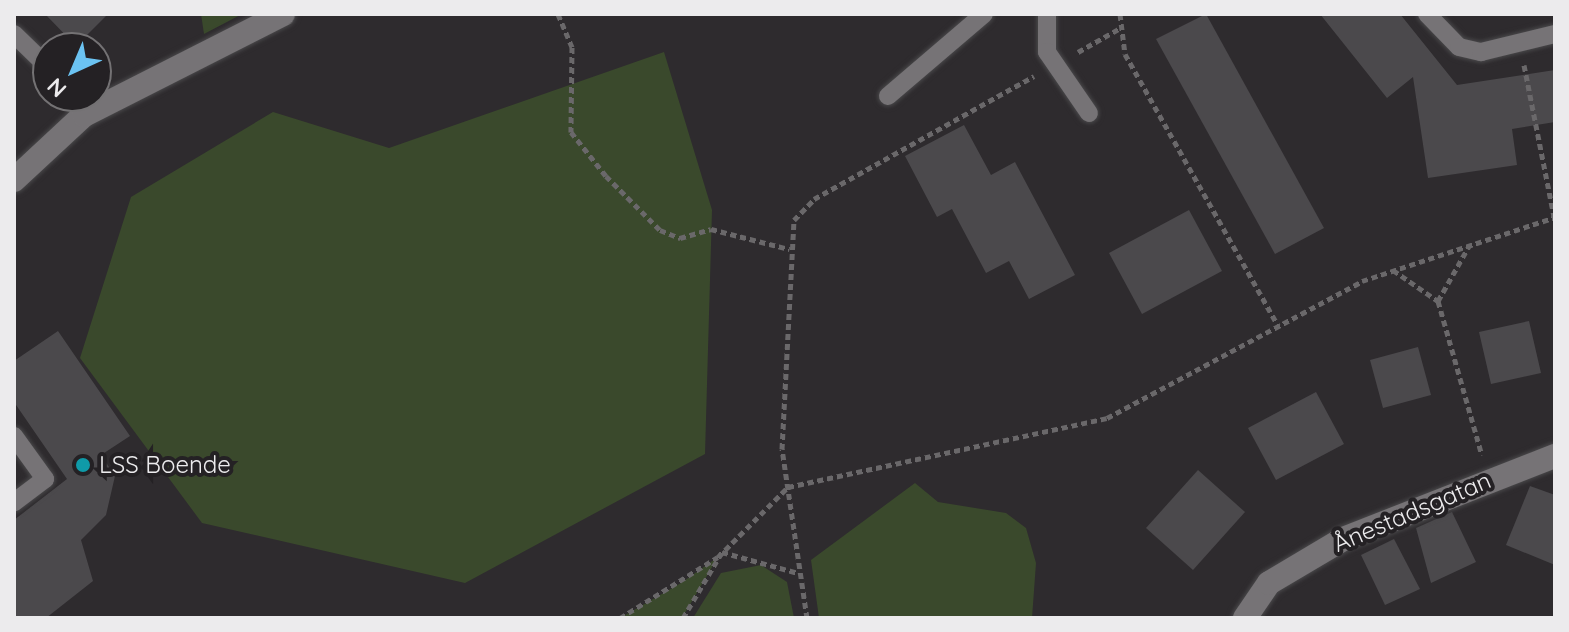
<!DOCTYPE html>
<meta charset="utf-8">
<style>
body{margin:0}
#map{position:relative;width:1569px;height:632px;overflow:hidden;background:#2e2b2e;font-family:Quicksand,sans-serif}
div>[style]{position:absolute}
.green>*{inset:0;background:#3a492c}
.building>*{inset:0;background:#4b494c}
.path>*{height:5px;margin-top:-2.5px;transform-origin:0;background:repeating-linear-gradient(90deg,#6a686a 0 6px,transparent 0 10px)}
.roads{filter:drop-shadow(0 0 2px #49484a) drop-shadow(0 0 2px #49484a)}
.service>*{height:18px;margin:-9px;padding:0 9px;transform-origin:9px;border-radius:9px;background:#767376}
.minor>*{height:24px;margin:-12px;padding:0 12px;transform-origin:12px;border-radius:12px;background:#767376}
.dots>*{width:22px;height:22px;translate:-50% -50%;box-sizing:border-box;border:4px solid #242124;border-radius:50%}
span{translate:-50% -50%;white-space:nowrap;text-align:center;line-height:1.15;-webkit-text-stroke:8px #242124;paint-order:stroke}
.poi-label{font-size:24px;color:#ecebed}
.left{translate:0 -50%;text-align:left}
.street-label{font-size:24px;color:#ecebed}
.frame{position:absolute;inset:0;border:16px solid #ecebed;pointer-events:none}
.north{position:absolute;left:32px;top:32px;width:80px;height:80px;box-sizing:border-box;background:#242124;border:2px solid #747274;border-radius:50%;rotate:224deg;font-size:22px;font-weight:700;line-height:32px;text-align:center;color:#ecebed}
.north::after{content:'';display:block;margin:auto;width:28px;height:36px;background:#6bc3f2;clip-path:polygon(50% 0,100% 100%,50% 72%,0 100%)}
</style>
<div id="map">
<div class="green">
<div style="clip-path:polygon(201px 14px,242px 14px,204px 34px)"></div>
<div style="clip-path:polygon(664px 52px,712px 210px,705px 454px,465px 583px,202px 523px,80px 358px,131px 197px,273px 112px,389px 148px)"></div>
<div style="clip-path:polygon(915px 483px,938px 502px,1006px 513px,1026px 528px,1036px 563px,1032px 618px,819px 618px,811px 560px)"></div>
<div style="clip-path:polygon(718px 557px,682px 618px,620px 618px,681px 583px)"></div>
<div style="clip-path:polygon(761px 565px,787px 582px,794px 618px,693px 618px,721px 573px)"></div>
</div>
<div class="building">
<div style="clip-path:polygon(45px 14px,108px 14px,76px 46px)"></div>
<div style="clip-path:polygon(1206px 14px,1324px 228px,1275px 254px,1156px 39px)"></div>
<div style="clip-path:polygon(1320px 14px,1400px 14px,1457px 85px,1555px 70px,1555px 122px,1512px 129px,1517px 165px,1428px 178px,1413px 77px,1387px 98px)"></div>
<div style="clip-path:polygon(964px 125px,991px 175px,1015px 162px,1075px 275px,1029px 299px,1009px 261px,986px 273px,952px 209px,937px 217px,905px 156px)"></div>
<div style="clip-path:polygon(1189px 210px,1222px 271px,1142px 314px,1109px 253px)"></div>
<div style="clip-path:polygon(1529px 321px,1541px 373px,1491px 384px,1479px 332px)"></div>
<div style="clip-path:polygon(58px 331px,130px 436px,101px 455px,115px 476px,106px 515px,81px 540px,93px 581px,46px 618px,14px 618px,14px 520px,67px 479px,14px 402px,14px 361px)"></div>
<div style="clip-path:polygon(1418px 347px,1431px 395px,1383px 408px,1370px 360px)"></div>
<div style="clip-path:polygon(1316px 392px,1344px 444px,1276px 480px,1248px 428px)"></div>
<div style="clip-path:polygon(1198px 470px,1245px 512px,1193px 570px,1146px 528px)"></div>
<div style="clip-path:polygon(1530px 486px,1555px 495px,1555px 565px,1506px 545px)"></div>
<div style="clip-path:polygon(1452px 512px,1476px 562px,1431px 583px,1416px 528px)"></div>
<div style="clip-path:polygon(1394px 539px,1420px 589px,1385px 605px,1361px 555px)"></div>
</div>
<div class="path">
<div style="left:558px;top:14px;width:36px;rotate:67deg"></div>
<div style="left:572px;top:47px;width:85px;rotate:90.7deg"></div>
<div style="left:571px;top:132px;width:56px;rotate:51.5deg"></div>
<div style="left:606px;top:176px;width:76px;rotate:45deg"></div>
<div style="left:660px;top:230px;width:22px;rotate:22deg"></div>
<div style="left:680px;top:238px;width:32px;rotate:-16deg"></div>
<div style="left:711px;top:229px;width:81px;rotate:14.4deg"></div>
<div style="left:1120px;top:14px;width:40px;rotate:82.9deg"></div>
<div style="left:1125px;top:54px;width:312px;rotate:60.6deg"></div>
<div style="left:1078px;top:52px;width:51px;rotate:-29.6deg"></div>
<div style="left:1524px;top:65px;width:155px;rotate:78.8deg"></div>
<div style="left:1393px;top:270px;width:55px;rotate:34.6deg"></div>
<div style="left:1438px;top:301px;width:160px;rotate:74.1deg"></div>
<div style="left:1438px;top:301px;width:63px;rotate:-60.6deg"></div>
<div style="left:255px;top:618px;width:48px"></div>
<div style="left:620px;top:618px;width:115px;rotate:-31.9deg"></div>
<div style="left:718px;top:557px;width:99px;rotate:-45deg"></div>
<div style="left:788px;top:487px;width:326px;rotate:-12.2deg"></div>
<div style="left:1107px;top:418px;width:289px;rotate:-28.2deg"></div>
<div style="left:1362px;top:281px;width:203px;rotate:-18.3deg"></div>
<div style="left:683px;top:618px;width:77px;rotate:-59.4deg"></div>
<div style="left:722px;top:552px;width:79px;rotate:15.4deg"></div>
<div style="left:807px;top:618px;width:171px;rotate:-98.4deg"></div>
<div style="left:782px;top:449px;width:229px;rotate:-87deg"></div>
<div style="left:794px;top:220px;width:29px;rotate:-46deg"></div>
<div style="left:814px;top:199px;width:252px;rotate:-29.2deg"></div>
</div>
<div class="roads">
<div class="service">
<div style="left:1047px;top:14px;width:38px;rotate:90deg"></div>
<div style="left:1047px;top:52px;width:74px;rotate:55.5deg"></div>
<div style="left:1427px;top:14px;width:46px;rotate:45.9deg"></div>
<div style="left:1459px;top:47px;width:23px;rotate:13deg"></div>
<div style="left:1481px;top:52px;width:76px;rotate:-13.7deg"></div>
<div style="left:14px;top:34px;width:47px;rotate:44.1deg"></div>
<div style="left:70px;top:96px;width:24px;rotate:54deg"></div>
<div style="left:888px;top:96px;width:126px;rotate:-40.5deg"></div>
<div style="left:14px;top:436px;width:53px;rotate:54.2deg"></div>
<div style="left:45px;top:479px;width:39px;rotate:143deg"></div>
</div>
<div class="minor">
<div style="left:14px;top:180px;width:96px;rotate:-42.9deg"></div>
<div style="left:84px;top:115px;width:223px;rotate:-26.9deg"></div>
<div style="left:1245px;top:618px;width:42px;rotate:-55.6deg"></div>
<div style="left:1269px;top:583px;width:86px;rotate:-30.7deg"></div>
<div style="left:1343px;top:539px;width:228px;rotate:-21.4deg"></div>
</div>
</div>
<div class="dots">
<div style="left:83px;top:465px;background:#0f9aa8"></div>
</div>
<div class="poi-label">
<span class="left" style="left:99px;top:465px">LSS Boende</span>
</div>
<div class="street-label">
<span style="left:1412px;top:512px;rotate:-23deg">Ånestadsgatan</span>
</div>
<div class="frame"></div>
<div class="north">N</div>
</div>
